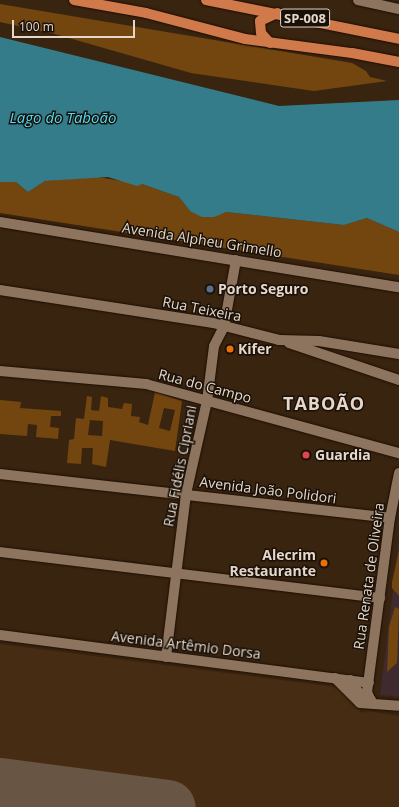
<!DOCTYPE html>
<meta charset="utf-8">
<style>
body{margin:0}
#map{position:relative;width:399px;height:807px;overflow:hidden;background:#392410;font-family:"Open Sans",sans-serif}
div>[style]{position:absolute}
.built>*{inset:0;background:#462c12}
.education>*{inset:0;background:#3e2a2f}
.green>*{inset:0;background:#74460f}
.water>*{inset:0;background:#357c8b}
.runway>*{height:55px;margin:-27.5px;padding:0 27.5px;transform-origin:27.5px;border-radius:27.5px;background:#685543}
.roads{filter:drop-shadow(0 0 1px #1f0d00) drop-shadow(0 0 1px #1f0d00)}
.minor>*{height:10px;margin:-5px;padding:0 5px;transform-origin:5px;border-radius:5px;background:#8d745e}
.major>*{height:10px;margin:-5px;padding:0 5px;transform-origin:5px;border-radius:5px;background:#d0794a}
.dots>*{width:11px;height:11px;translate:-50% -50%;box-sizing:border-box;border:2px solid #191007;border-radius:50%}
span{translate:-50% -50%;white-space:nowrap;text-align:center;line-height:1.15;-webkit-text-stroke:3px #191007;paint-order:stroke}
.shield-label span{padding:1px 3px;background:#191007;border:1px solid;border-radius:3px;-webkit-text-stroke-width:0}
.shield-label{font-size:13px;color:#e5d7cb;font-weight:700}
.street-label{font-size:14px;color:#e5d7cb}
.poi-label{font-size:14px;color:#e5d7cb;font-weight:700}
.left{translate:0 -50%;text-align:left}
.right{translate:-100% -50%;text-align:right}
.water-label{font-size:15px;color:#51daf6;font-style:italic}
.district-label{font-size:18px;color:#e5d7cb;font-weight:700;letter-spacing:1px}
.scale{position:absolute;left:12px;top:20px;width:123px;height:18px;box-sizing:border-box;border:2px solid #e5d7cb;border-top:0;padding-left:5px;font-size:12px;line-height:14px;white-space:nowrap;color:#e5d7cb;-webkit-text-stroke:3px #191007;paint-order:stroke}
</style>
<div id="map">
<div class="built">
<div style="clip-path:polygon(0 644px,337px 687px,362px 713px,368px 711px,399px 716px,399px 807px,0 807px)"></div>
</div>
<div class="education">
<div style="clip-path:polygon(399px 541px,399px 697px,380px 695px)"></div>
</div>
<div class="green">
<div style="clip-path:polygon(0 4px,352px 63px,366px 71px,370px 77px,387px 81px,314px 91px,191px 73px,55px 34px,0 22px)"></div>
<div style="clip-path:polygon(97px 177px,142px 184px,179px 197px,190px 211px,218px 214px,226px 212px,344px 225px,367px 218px,399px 232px,399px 275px,0 213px,0 182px,16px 182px,28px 192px,45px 181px)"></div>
<div style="clip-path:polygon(evenodd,155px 392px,182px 401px,175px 451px,110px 440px,106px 467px,92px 464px,93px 448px,82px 448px,81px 464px,67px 463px,69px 440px,74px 439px,76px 418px,84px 419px,87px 396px,92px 397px,91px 410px,99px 411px,101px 396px,108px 398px,108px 407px,122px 409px,124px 403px,132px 404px,131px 416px,140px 417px,139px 422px,148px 425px,155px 392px,164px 408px,175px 410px,170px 431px,159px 428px,164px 408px,155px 392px,90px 420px,103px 421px,102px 436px,88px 435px,90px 420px)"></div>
<div style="clip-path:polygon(0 400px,21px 402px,20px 408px,61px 411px,61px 416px,51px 416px,50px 427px,59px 428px,58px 439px,36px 437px,37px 425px,28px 424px,27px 436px,0 434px)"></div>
<div style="clip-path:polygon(399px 550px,399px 596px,392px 588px,392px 582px)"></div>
<div style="clip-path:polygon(395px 607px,399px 609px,397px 663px,387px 672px,389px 627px)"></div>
</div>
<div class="water">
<div style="clip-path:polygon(0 37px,279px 106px,399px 100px,399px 232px,367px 218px,344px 225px,226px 212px,214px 217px,202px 217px,190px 211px,179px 197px,142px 184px,137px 186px,108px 177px,45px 181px,28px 192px,16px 182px,0 182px)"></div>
</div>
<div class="runway">
<div style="left:0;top:785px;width:169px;rotate:7.5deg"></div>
</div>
<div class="roads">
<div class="minor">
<div style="left:358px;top:0;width:42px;rotate:12.4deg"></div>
<div style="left:0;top:222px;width:404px;rotate:9.3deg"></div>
<div style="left:0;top:290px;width:216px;rotate:8.8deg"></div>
<div style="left:213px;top:323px;width:68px;rotate:14.4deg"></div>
<div style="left:279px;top:340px;width:40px;rotate:1.4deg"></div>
<div style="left:319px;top:341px;width:81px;rotate:9.2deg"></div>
<div style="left:289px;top:343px;width:116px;rotate:18.6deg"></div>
<div style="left:0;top:371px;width:147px;rotate:5.1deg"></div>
<div style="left:146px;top:384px;width:262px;rotate:15.3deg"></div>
<div style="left:0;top:474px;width:392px;rotate:6.4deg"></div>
<div style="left:0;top:552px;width:383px;rotate:6.9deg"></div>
<div style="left:0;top:635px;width:372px;rotate:7.4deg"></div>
<div style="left:166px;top:657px;width:164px;rotate:-83deg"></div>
<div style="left:186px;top:494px;width:95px;rotate:-77.3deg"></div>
<div style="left:207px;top:401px;width:55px;rotate:-82.7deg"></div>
<div style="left:214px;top:346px;width:22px;rotate:-63deg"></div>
<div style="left:224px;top:326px;width:67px;rotate:-79.7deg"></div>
<div style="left:335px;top:678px;width:35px;rotate:45deg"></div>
<div style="left:360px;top:703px;width:39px;rotate:4deg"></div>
<div style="left:350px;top:680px;width:16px;rotate:55deg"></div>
<div style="left:359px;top:693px;width:14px;rotate:30deg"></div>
<div style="left:370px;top:699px;width:8px;rotate:-113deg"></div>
<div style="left:367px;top:692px;width:176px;rotate:-82.5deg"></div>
<div style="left:390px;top:518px;width:46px;rotate:-78.7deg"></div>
</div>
<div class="major">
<div style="left:74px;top:0;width:73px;rotate:10.2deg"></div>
<div style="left:146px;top:13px;width:102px;rotate:14.7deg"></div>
<div style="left:245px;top:39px;width:108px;rotate:7.5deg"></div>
<div style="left:352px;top:53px;width:48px;rotate:10.8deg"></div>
<div style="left:206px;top:0;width:197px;rotate:11.4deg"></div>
<div style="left:270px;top:43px;width:13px;rotate:-132deg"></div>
<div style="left:261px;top:33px;width:12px;rotate:-95deg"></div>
<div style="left:260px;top:21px;width:19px;rotate:-25deg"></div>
</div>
</div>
<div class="dots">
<div style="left:210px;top:289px;background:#5c6f8a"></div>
<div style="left:230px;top:349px;background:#e8710a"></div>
<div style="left:306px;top:455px;background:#e0444e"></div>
<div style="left:324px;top:563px;background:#e8710a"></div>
</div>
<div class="shield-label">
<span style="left:305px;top:18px">SP-008</span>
</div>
<div class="street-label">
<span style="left:202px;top:240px;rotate:9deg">Avenida Alpheu Grimello</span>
<span style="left:202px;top:309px;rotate:11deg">Rua Teixeira</span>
<span style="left:205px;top:386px;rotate:15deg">Rua do Campo</span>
<span style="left:180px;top:466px;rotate:-79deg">Rua Fidélis Cipriani</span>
<span style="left:268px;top:490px;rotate:7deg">Avenida João Polidori</span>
<span style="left:369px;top:576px;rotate:-82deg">Rua Renata de Oliveira</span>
<span style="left:186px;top:645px;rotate:7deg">Avenida Artêmio Dorsa</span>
</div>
<div class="poi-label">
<span class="left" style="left:218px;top:289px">Porto Seguro</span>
<span class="left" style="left:238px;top:349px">Kifer</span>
<span class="left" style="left:315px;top:455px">Guardia</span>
<span class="right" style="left:316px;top:563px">Alecrim<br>Restaurante</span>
</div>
<div class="water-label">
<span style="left:63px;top:118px">Lago do Taboão</span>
</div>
<div class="district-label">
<span style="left:324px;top:403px">TABOÃO</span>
</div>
<div class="scale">100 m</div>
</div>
